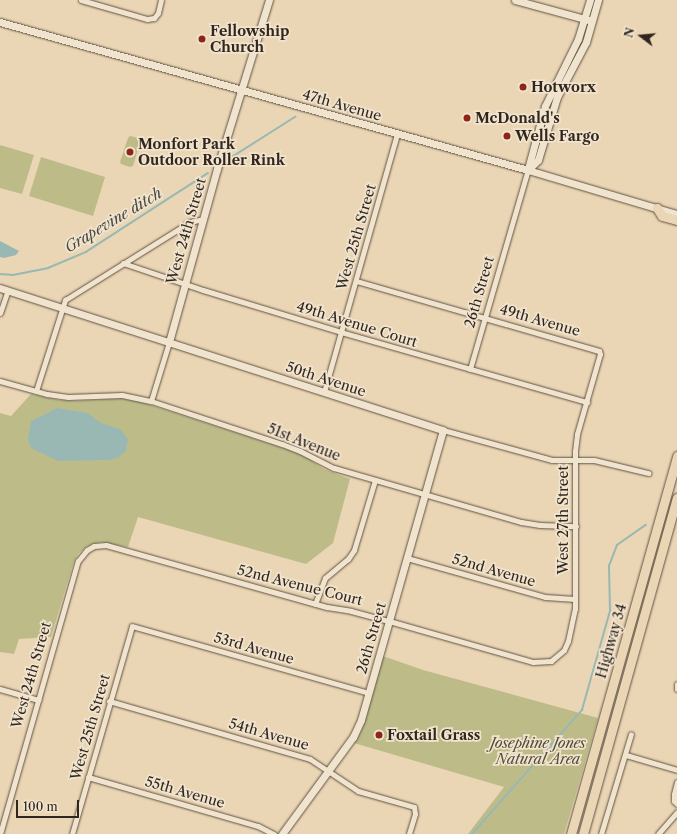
<!DOCTYPE html>
<style>
body{margin:0}
#map{position:relative;width:677px;height:834px;overflow:hidden;background:#ead5b4;font-family:"Libre Caslon Text",serif}
div>[style]{position:absolute}
.green>*{inset:0;background:#bdbc89}
.water>*{inset:0;background:#99b8b3}
.stream>*{height:1.5px;margin:-0.75px;padding:0 0.75px;transform-origin:0.75px;border-radius:0.75px;background:#99b8b3}
.roads{filter:drop-shadow(0 0 1px #5f5244) drop-shadow(0 0 1px #5f5244)}
.street>*{height:5px;margin:-2.5px;padding:0 2.5px;transform-origin:2.5px;border-radius:2.5px;background:#f1e4ce}
.secondary>*{height:7px;margin:-3.5px;padding:0 3.5px;transform-origin:3.5px;border-radius:3.5px;background:#f1e4ce}
.highway>*{height:9px;margin:-4.5px;padding:0 4.5px;transform-origin:4.5px;border-radius:4.5px;background:#ead5b4}
.dots>*{width:11px;height:11px;translate:-50% -50%;box-sizing:border-box;border:2px solid #f1e4ce;border-radius:50%}
span{translate:-50% -50%;white-space:nowrap;text-align:center;line-height:1.15;-webkit-text-stroke:3.5px #f1e4ce;paint-order:stroke}
.poi-label{font-size:14px;color:#31261e;font-weight:700}
.left{translate:0 -50%;text-align:left}
.street-label{font-size:14px;color:#31261e}
.park-label{font-size:14px;color:#544c39;font-style:italic}
.water-label{font-size:15px;color:#4b4a43;font-style:italic}
.north{position:absolute;left:621px;top:16px;width:40px;height:40px;-webkit-text-stroke:3px #f1e4ce;paint-order:stroke;rotate:286deg;font-size:11px;font-weight:700;line-height:16px;text-align:center;color:#31261e}
.north::after{content:'';display:block;margin:auto;width:14px;height:18px;background:#31261e;clip-path:polygon(50% 0,100% 100%,50% 72%,0 100%)}
.scale{position:absolute;left:16px;top:800px;width:63px;height:18px;box-sizing:border-box;border:2px solid #31261e;border-top:0;padding-left:5px;font-size:12px;line-height:14px;white-space:nowrap;color:#31261e;-webkit-text-stroke:3px #f1e4ce;paint-order:stroke}
</style>
<div id="map">
<div class="green">
<div style="clip-path:polygon(130px 136px,139px 138px,140px 142px,133px 166px,130px 167px,121px 164px,120px 162px,128px 138px)"></div>
<div style="clip-path:polygon(0 145px,34px 155px,22px 194px,0 188px)"></div>
<div style="clip-path:polygon(41px 157px,105px 177px,93px 216px,29px 196px)"></div>
<div style="clip-path:polygon(31px 394px,59px 400px,77px 401px,121px 398px,144px 403px,289px 450px,304px 456px,324px 469px,350px 479px,333px 543px,306px 564px,138px 517px,128px 547px,100px 542px,87px 546px,78px 554px,73px 564px,51px 637px,19px 639px,14px 654px,0 652px,0 413px,11px 416px)"></div>
<div style="clip-path:polygon(383px 656px,423px 670px,598px 718px,564px 834px,468px 834px,504px 787px,354px 743px,360px 734px)"></div>
</div>
<div class="water">
<div style="clip-path:polygon(0 241px,19px 251px,16px 255px,4px 258px,0 257px)"></div>
<div style="clip-path:polygon(57px 408px,88px 413px,101px 423px,120px 429px,128px 439px,126px 451px,117px 458px,109px 460px,58px 461px,31px 448px,28px 439px,31px 421px)"></div>
</div>
<div class="stream">
<div style="left:320px;top:103px;width:42px;rotate:16.7deg"></div>
<div style="left:232px;top:157px;width:75px;rotate:-32.4deg"></div>
<div style="left:0;top:274px;width:13px;rotate:4deg"></div>
<div style="left:13px;top:275px;width:36px;rotate:-11deg"></div>
<div style="left:48px;top:268px;width:41px;rotate:-22.8deg"></div>
<div style="left:86px;top:252px;width:145px;rotate:-32.9deg"></div>
<div style="left:472px;top:834px;width:166px;rotate:-48.4deg"></div>
<div style="left:582px;top:710px;width:103px;rotate:-74.2deg"></div>
<div style="left:610px;top:611px;width:45px;rotate:-91.3deg"></div>
<div style="left:609px;top:566px;width:22px;rotate:-69deg"></div>
<div style="left:617px;top:545px;width:35px;rotate:-35deg"></div>
</div>
<div class="roads">
<div class="street">
<div style="left:81px;top:0;width:69px;rotate:16.1deg"></div>
<div style="left:147px;top:19px;width:7px;rotate:-8deg"></div>
<div style="left:154px;top:18px;width:6px;rotate:-51deg"></div>
<div style="left:158px;top:13px;width:13px;rotate:-77deg"></div>
<div style="left:123px;top:263px;width:84px;rotate:18.6deg"></div>
<div style="left:203px;top:290px;width:144px;rotate:16.9deg"></div>
<div style="left:341px;top:332px;width:256px;rotate:15.9deg"></div>
<div style="left:0;top:313px;width:24px;rotate:-71deg"></div>
<div style="left:470px;top:369px;width:207px;rotate:-73.8deg"></div>
<div style="left:0;top:381px;width:49px;rotate:15.5deg"></div>
<div style="left:47px;top:394px;width:21px;rotate:8deg"></div>
<div style="left:68px;top:397px;width:54px;rotate:-2.1deg"></div>
<div style="left:122px;top:395px;width:30px;rotate:12deg"></div>
<div style="left:151px;top:401px;width:138px;rotate:18.2deg"></div>
<div style="left:282px;top:444px;width:19px;rotate:21deg"></div>
<div style="left:300px;top:451px;width:38px;rotate:27deg"></div>
<div style="left:334px;top:468px;width:195px;rotate:16.1deg"></div>
<div style="left:521px;top:522px;width:19px;rotate:9deg"></div>
<div style="left:540px;top:525px;width:36px;rotate:2deg"></div>
<div style="left:36px;top:391px;width:96px;rotate:-72.3deg"></div>
<div style="left:65px;top:300px;width:147px;rotate:-32deg"></div>
<div style="left:190px;top:222px;width:13px;rotate:-13deg"></div>
<div style="left:324px;top:392px;width:268px;rotate:-74.2deg"></div>
<div style="left:151px;top:401px;width:62px;rotate:-73deg"></div>
<div style="left:443px;top:430px;width:113px;rotate:15.4deg"></div>
<div style="left:552px;top:460px;width:42px"></div>
<div style="left:594px;top:460px;width:56px;rotate:13.5deg"></div>
<div style="left:407px;top:558px;width:143px;rotate:15.8deg"></div>
<div style="left:545px;top:597px;width:30px;rotate:4deg"></div>
<div style="left:315px;top:604px;width:28px;rotate:-69deg"></div>
<div style="left:325px;top:578px;width:30px;rotate:-40deg"></div>
<div style="left:348px;top:559px;width:11px;rotate:-56deg"></div>
<div style="left:354px;top:550px;width:73px;rotate:-73.3deg"></div>
<div style="left:677px;top:684px;width:5px;rotate:90deg"></div>
<div style="left:0;top:689px;width:40px;rotate:16deg"></div>
<div style="left:109px;top:701px;width:209px;rotate:16.1deg"></div>
<div style="left:310px;top:759px;width:58px;rotate:33.7deg"></div>
<div style="left:358px;top:791px;width:58px;rotate:15.9deg"></div>
<div style="left:414px;top:807px;width:7px;rotate:82deg"></div>
<div style="left:415px;top:814px;width:21px;rotate:107deg"></div>
<div style="left:626px;top:755px;width:53px;rotate:16.4deg"></div>
<div style="left:88px;top:777px;width:177px;rotate:16.1deg"></div>
<div style="left:258px;top:826px;width:18px;rotate:27deg"></div>
<div style="left:677px;top:782px;width:12px;rotate:104deg"></div>
<div style="left:674px;top:794px;width:7px;rotate:90deg"></div>
<div style="left:674px;top:801px;width:4px;rotate:45deg"></div>
<div style="left:0;top:834px;width:284px;rotate:-74.1deg"></div>
<div style="left:78px;top:561px;width:14px;rotate:-51deg"></div>
<div style="left:87px;top:550px;width:8px;rotate:-30deg"></div>
<div style="left:94px;top:546px;width:12px;rotate:-5deg"></div>
<div style="left:106px;top:545px;width:230px;rotate:15.7deg"></div>
<div style="left:327px;top:607px;width:24px;rotate:9deg"></div>
<div style="left:351px;top:611px;width:39px;rotate:15deg"></div>
<div style="left:389px;top:621px;width:150px;rotate:15.9deg"></div>
<div style="left:533px;top:662px;width:18px;rotate:-3deg"></div>
<div style="left:551px;top:661px;width:17px;rotate:-40deg"></div>
<div style="left:564px;top:650px;width:10px;rotate:-66deg"></div>
<div style="left:568px;top:641px;width:33px;rotate:-78deg"></div>
<div style="left:575px;top:609px;width:158px;rotate:-90deg"></div>
<div style="left:575px;top:451px;width:17px;rotate:-83deg"></div>
<div style="left:577px;top:434px;width:83px;rotate:-74deg"></div>
<div style="left:600px;top:354px;width:3px;rotate:-108deg"></div>
<div style="left:599px;top:351px;width:253px;rotate:-163.9deg"></div>
<div style="left:72px;top:834px;width:216px;rotate:-73.9deg"></div>
<div style="left:132px;top:626px;width:246px;rotate:15.8deg"></div>
<div style="left:601px;top:834px;width:104px;rotate:-73.3deg"></div>
<div style="left:658px;top:834px;width:29px;rotate:-49deg"></div>
</div>
<div class="secondary">
<div style="left:515px;top:0;width:76px;rotate:15.3deg"></div>
<div style="left:0;top:22px;width:548px;rotate:15.66deg"></div>
<div style="left:528px;top:170px;width:155px;rotate:16.5deg"></div>
<div style="left:528px;top:169px;width:65px;rotate:-74.9deg"></div>
<div style="left:545px;top:106px;width:75px;rotate:-63.8deg"></div>
<div style="left:578px;top:39px;width:41px;rotate:-72.9deg"></div>
<div style="left:528px;top:170px;width:14px;rotate:-45deg"></div>
<div style="left:538px;top:160px;width:66px;rotate:-73.2deg"></div>
<div style="left:557px;top:97px;width:62px;rotate:-62.2deg"></div>
<div style="left:586px;top:42px;width:44px;rotate:-74.1deg"></div>
<div style="left:0;top:288px;width:465px;rotate:17.8deg"></div>
<div style="left:443px;top:430px;width:301px;rotate:105.8deg"></div>
<div style="left:361px;top:720px;width:19px;rotate:115deg"></div>
<div style="left:353px;top:737px;width:120px;rotate:126.2deg"></div>
<div style="left:169px;top:342px;width:180px;rotate:-74.5deg"></div>
<div style="left:217px;top:169px;width:177px;rotate:-72.9deg"></div>
</div>
<div class="highway">
<div style="left:657px;top:208px;width:9px;rotate:58deg"></div>
<div style="left:662px;top:216px;width:16px;rotate:15deg"></div>
<div style="left:571px;top:834px;width:393px;rotate:-74.3deg"></div>
<div style="left:583px;top:834px;width:349px;rotate:-74.4deg"></div>
</div>
</div>
<div class="dots">
<div style="left:202px;top:39px;background:#8f2418"></div>
<div style="left:523px;top:87px;background:#8f2418"></div>
<div style="left:467px;top:118px;background:#8f2418"></div>
<div style="left:507px;top:136px;background:#8f2418"></div>
<div style="left:130px;top:152px;background:#8f2418"></div>
<div style="left:379px;top:735px;background:#8f2418"></div>
</div>
<div class="poi-label">
<span class="left" style="left:210px;top:39px">Fellowship<br>Church</span>
<span class="left" style="left:531px;top:87px">Hotworx</span>
<span class="left" style="left:475px;top:118px">McDonald's</span>
<span class="left" style="left:515px;top:136px">Wells Fargo</span>
<span class="left" style="left:138px;top:152px">Monfort Park<br>Outdoor Roller Rink</span>
<span class="left" style="left:387px;top:735px">Foxtail Grass</span>
</div>
<div class="street-label">
<span style="left:342px;top:105px;rotate:16deg">47th Avenue</span>
<span style="left:186px;top:231px;rotate:-74deg">West 24th Street</span>
<span style="left:356px;top:237px;rotate:-74deg">West 25th Street</span>
<span style="left:479px;top:292px;rotate:-74deg">26th Street</span>
<span style="left:540px;top:320px;rotate:16deg">49th Avenue</span>
<span style="left:357px;top:324px;rotate:17deg">49th Avenue Court</span>
<span style="left:326px;top:379px;rotate:18deg">50th Avenue</span>
<span style="left:304px;top:442px;rotate:22deg">51st Avenue</span>
<span style="left:563px;top:520px;rotate:-90deg">West 27th Street</span>
<span style="left:494px;top:570px;rotate:16deg">52nd Avenue</span>
<span style="left:300px;top:585px;rotate:14deg">52nd Avenue Court</span>
<span style="left:371px;top:638px;rotate:-74deg">26th Street</span>
<span style="left:611px;top:641px;rotate:-74deg">Highway 34</span>
<span style="left:254px;top:648px;rotate:16deg">53rd Avenue</span>
<span style="left:31px;top:675px;rotate:-74deg">West 24th Street</span>
<span style="left:90px;top:727px;rotate:-74deg">West 25th Street</span>
<span style="left:269px;top:734px;rotate:16deg">54th Avenue</span>
<span style="left:185px;top:792px;rotate:16deg">55th Avenue</span>
</div>
<div class="park-label">
<span style="left:538px;top:751px">Josephine Jones<br>Natural Area</span>
</div>
<div class="water-label">
<span style="left:113px;top:220px;rotate:-31deg">Grapevine ditch</span>
</div>
<div class="north">N</div>
<div class="scale">100 m</div>
</div>
